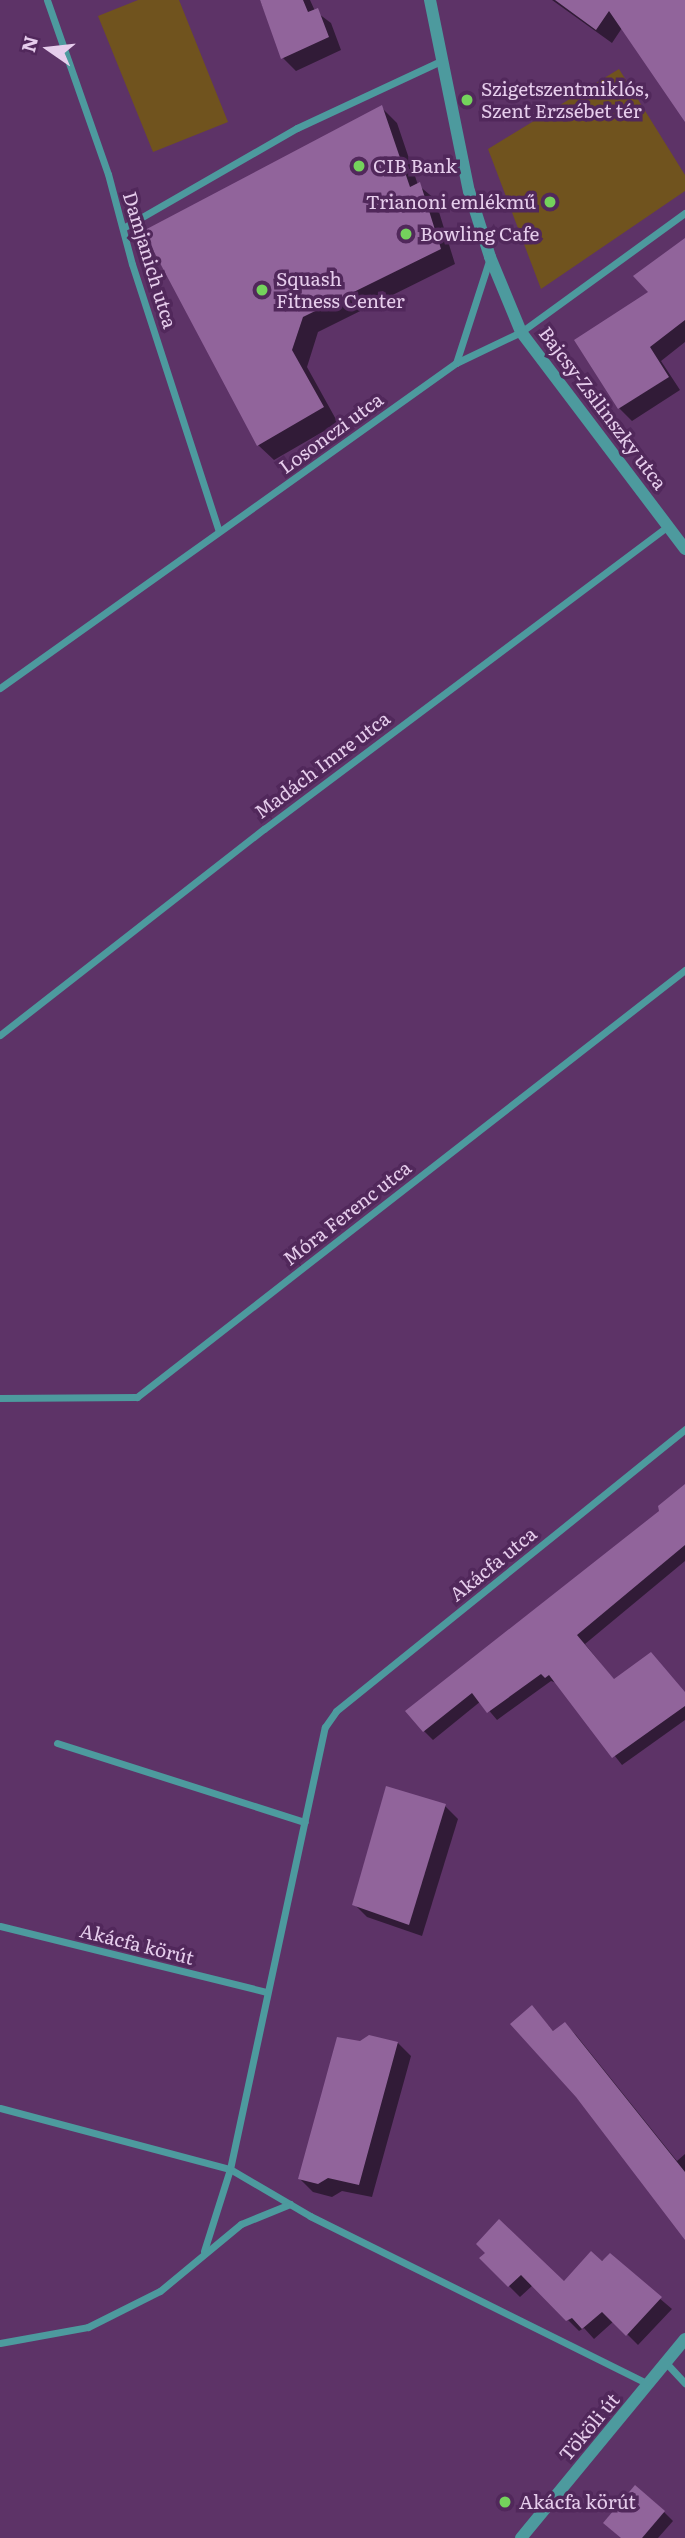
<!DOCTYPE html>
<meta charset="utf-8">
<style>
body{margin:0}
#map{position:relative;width:685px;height:2538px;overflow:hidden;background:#5d3367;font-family:Literata,serif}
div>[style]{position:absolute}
.green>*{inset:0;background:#70531e}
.shadow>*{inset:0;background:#0007}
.building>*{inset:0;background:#91649b}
.minor>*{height:7px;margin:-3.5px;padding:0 3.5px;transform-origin:3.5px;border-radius:3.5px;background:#4d9a9e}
.tertiary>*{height:12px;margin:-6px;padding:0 6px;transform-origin:6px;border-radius:6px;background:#4d9a9e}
.dots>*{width:19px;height:19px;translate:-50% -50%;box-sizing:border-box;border:4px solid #51285b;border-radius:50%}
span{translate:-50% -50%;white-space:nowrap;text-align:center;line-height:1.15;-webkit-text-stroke:7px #51285b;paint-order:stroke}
.poi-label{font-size:19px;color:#e6cdec}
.left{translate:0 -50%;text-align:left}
.right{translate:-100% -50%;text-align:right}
.street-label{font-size:19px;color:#e6cdec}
.north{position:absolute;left:14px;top:14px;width:70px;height:70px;-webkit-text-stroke:5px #51285b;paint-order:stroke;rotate:284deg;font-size:19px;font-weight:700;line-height:28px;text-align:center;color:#e6cdec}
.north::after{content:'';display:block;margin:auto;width:24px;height:32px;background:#e6cdec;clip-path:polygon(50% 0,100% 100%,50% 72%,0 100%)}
</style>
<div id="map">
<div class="green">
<div style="clip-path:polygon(138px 0,179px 0,228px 122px,153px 152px,98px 16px)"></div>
<div style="clip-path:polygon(619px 69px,685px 175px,685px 191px,541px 289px,488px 149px)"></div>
</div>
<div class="shadow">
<div style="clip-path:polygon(260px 0,310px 0,315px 11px,331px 23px,341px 50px,296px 71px,283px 58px)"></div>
<div style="clip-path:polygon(552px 0,685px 0,685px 119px,622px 28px,612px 43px)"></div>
<div style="clip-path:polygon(382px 108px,397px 123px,418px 185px,435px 199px,455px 264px,318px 332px,307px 367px,338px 423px,274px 460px,258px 445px,146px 231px)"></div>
<div style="clip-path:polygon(685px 252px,685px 342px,661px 361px,680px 390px,632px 421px,619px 408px,651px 292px)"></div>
<div style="clip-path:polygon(685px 1486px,685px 1561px,585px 1644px,615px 1681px,685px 1693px,685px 1720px,622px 1765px,557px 1683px,551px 1681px,497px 1720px,481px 1701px,433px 1740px,424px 1731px,408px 1711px,661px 1511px)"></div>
<div style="clip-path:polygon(445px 1806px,458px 1819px,422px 1936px,367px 1917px,354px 1904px)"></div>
<div style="clip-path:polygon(532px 2007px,554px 2032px,565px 2024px,576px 2035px,677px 2161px,685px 2154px,685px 2236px)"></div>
<div style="clip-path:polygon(360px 2043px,398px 2043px,411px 2056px,372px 2197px,342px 2191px,332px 2197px,313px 2192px,300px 2179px)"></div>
<div style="clip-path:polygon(610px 2256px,672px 2309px,638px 2345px,614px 2321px,594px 2339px,584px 2328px,579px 2331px,533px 2285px,520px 2297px,481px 2258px,564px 2283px)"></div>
<div style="clip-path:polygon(664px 2512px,673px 2521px,658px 2538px,622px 2538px)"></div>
</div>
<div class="building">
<div style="clip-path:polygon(260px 0,303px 0,308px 12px,318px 8px,329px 37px,281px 59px)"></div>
<div style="clip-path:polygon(555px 0,685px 0,685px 122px,609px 11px,596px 30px)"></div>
<div style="clip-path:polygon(382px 105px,410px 187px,420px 182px,441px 249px,303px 317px,292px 350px,324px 407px,257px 446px,143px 231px)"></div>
<div style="clip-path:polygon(685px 238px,685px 320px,650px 347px,669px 377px,618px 409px,574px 340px,648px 292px,633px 276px)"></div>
<div style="clip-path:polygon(685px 1484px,685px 1545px,577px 1635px,614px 1679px,651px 1652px,685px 1692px,685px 1706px,612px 1758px,549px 1675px,545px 1678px,541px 1674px,487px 1713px,472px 1693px,423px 1732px,405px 1711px,659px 1511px,658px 1506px)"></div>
<div style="clip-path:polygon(386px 1786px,446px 1804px,409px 1925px,352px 1905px)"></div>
<div style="clip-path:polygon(532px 2005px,553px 2031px,565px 2022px,685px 2172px,685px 2240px,576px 2097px,510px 2024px)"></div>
<div style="clip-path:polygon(369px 2035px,398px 2042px,359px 2185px,328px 2178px,318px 2184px,298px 2179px,337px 2037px,360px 2041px)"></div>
<div style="clip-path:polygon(499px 2219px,564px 2281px,591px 2251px,602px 2261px,610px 2253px,662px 2297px,626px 2336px,602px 2312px,582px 2329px,572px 2318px,566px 2321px,521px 2275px,508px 2287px,479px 2258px,485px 2253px,476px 2244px)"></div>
<div style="clip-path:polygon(635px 2485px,665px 2511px,642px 2538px,621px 2538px,603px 2523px)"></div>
</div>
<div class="minor">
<div style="left:47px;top:0;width:184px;rotate:70.7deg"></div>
<div style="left:108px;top:174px;width:93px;rotate:75.1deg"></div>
<div style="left:132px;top:264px;width:281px;rotate:72deg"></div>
<div style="left:123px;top:228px;width:201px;rotate:-29.9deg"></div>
<div style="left:297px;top:128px;width:161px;rotate:-25deg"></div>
<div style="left:456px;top:363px;width:110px;rotate:-72.1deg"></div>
<div style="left:0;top:688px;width:560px;rotate:-35.48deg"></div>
<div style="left:456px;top:363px;width:72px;rotate:-25.5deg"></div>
<div style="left:521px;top:332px;width:203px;rotate:-36deg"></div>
<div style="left:0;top:1035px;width:335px;rotate:-38deg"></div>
<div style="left:264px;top:829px;width:505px;rotate:-36.87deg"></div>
<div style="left:0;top:1398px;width:137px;rotate:-0.4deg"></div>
<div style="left:137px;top:1397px;width:695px;rotate:-37.93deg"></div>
<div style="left:57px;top:1743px;width:260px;rotate:17.7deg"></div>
<div style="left:0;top:1926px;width:274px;rotate:13.9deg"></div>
<div style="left:0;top:2108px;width:238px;rotate:14.9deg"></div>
<div style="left:230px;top:2169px;width:93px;rotate:30.4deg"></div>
<div style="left:310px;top:2216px;width:378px;rotate:26.4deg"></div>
<div style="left:204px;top:2251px;width:86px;rotate:-72.4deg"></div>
<div style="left:230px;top:2169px;width:452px;rotate:-77.9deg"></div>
<div style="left:325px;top:1727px;width:19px;rotate:-55deg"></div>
<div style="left:336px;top:1711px;width:449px;rotate:-38.9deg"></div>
<div style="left:0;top:2343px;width:89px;rotate:-10.3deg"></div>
<div style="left:88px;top:2327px;width:80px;rotate:-26.6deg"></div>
<div style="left:160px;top:2291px;width:105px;rotate:-39.6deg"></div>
<div style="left:241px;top:2224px;width:53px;rotate:-22.2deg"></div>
<div style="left:668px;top:2365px;width:25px;rotate:47deg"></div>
</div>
<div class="tertiary">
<div style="left:430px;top:0;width:195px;rotate:78.5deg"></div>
<div style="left:469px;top:191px;width:69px;rotate:72.3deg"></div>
<div style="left:490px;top:257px;width:81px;rotate:67.5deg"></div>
<div style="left:521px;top:332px;width:272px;rotate:52.9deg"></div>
<div style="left:521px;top:2538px;width:258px;rotate:-50.5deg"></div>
</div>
<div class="dots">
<div style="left:467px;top:100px;background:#74d25c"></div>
<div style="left:359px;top:166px;background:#74d25c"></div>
<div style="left:550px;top:202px;background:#74d25c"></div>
<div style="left:406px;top:234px;background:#74d25c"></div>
<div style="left:262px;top:290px;background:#74d25c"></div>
<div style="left:505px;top:2502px;background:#74d25c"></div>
</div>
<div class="poi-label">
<span class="left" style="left:481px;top:100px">Szigetszentmiklós,<br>Szent Erzsébet tér</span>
<span class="left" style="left:373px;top:166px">CIB Bank</span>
<span class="right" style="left:536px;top:202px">Trianoni emlékmű</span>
<span class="left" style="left:420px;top:234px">Bowling Cafe</span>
<span class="left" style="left:276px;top:290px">Squash<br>Fitness Center</span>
<span class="left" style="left:519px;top:2502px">Akácfa körút</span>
</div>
<div class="street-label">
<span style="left:150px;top:260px;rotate:73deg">Damjanich utca</span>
<span style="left:603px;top:408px;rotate:53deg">Bajcsy-Zsilinszky utca</span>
<span style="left:331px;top:433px;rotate:-36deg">Losonczi utca</span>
<span style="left:322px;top:765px;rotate:-37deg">Madách Imre utca</span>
<span style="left:347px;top:1213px;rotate:-38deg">Móra Ferenc utca</span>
<span style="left:493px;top:1564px;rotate:-39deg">Akácfa utca</span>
<span style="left:137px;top:1944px;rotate:14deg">Akácfa körút</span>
<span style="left:589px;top:2427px;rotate:-50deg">Tököli út</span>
</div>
<div class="north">N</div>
</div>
